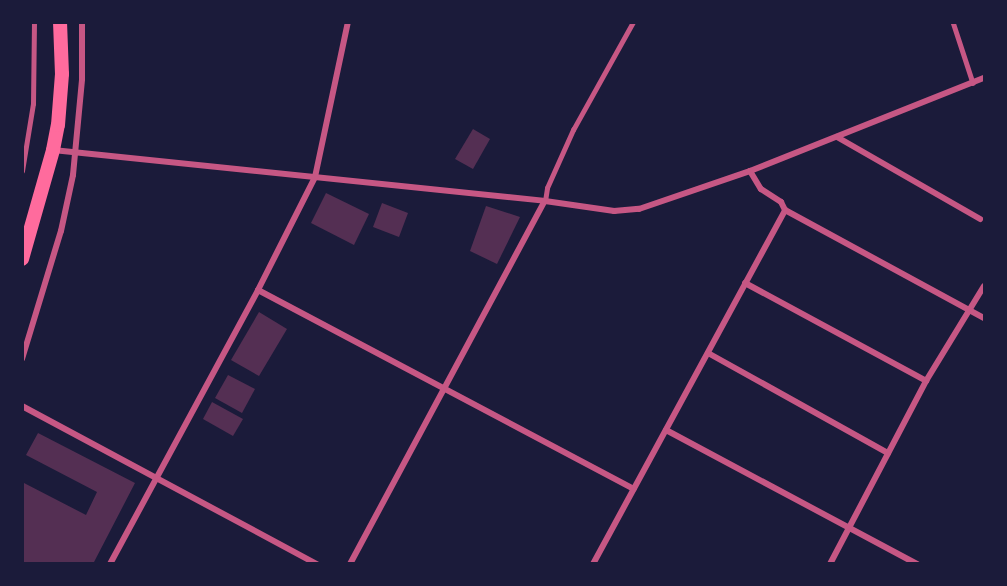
<!DOCTYPE html>
<style>
body{margin:0}
#map{position:relative;width:1007px;height:586px;overflow:hidden;background:#1b1b3a;font-family:"Titillium Web",sans-serif}
div>[style]{position:absolute}
.building>*{inset:0;background:#542f53}
.service>*{height:4.5px;margin:-2.25px;padding:0 2.25px;transform-origin:2.25px;border-radius:2.25px;background:#c65784}
.minor>*{height:6px;margin:-3px;padding:0 3px;transform-origin:3px;border-radius:3px;background:#c65784}
.trunk>*{height:14px;margin:-7px;padding:0 7px;transform-origin:7px;border-radius:7px;background:#ff6b9d}
span{translate:-50% -50%;white-space:nowrap;text-align:center;line-height:1.15;-webkit-text-stroke:4.5px #1b1b3a;paint-order:stroke}
.frame{position:absolute;inset:0;border:24px solid #1b1b3a;pointer-events:none}
</style>
<div id="map">
<div class="building">
<div style="clip-path:polygon(473px 129px,490px 139px,473px 169px,455px 159px)"></div>
<div style="clip-path:polygon(326px 193px,369px 214px,354px 245px,311px 223px)"></div>
<div style="clip-path:polygon(382px 203px,408px 213px,399px 237px,373px 227px)"></div>
<div style="clip-path:polygon(486px 206px,520px 217px,497px 264px,470px 251px)"></div>
<div style="clip-path:polygon(259px 312px,287px 329px,259px 376px,231px 360px)"></div>
<div style="clip-path:polygon(228px 375px,255px 389px,242px 413px,215px 398px)"></div>
<div style="clip-path:polygon(212px 402px,243px 419px,233px 436px,203px 419px)"></div>
<div style="clip-path:polygon(38px 433px,135px 483px,93px 564px,22px 564px,24px 483px,86px 515px,97px 492px,26px 455px)"></div>
</div>
<div class="service">
<div style="left:953px;top:22px;width:64px;rotate:71.8deg"></div>
<div style="left:22px;top:171px;width:68px;rotate:-80.7deg"></div>
<div style="left:33px;top:104px;width:82px;rotate:-89.3deg"></div>
<div style="left:545px;top:201px;width:13px;rotate:-81deg"></div>
<div style="left:547px;top:188px;width:64px;rotate:-65.9deg"></div>
<div style="left:573px;top:130px;width:124px;rotate:-60.9deg"></div>
</div>
<div class="minor">
<div style="left:837px;top:137px;width:165px;rotate:29.8deg"></div>
<div style="left:53px;top:150px;width:495px;rotate:5.9deg"></div>
<div style="left:545px;top:201px;width:70px;rotate:8.2deg"></div>
<div style="left:614px;top:211px;width:25px;rotate:-5deg"></div>
<div style="left:639px;top:209px;width:117px;rotate:-18.9deg"></div>
<div style="left:750px;top:171px;width:252px;rotate:-21.7deg"></div>
<div style="left:750px;top:171px;width:21px;rotate:59deg"></div>
<div style="left:761px;top:189px;width:24px;rotate:33deg"></div>
<div style="left:781px;top:202px;width:9px;rotate:63deg"></div>
<div style="left:785px;top:210px;width:226px;rotate:28.5deg"></div>
<div style="left:745px;top:283px;width:206px;rotate:28.4deg"></div>
<div style="left:258px;top:290px;width:425px;rotate:27.9deg"></div>
<div style="left:708px;top:353px;width:206px;rotate:29.1deg"></div>
<div style="left:22px;top:359px;width:134px;rotate:-73.1deg"></div>
<div style="left:61px;top:231px;width:57px;rotate:-77.9deg"></div>
<div style="left:73px;top:175px;width:96px;rotate:-84.6deg"></div>
<div style="left:82px;top:79px;width:57px;rotate:-90deg"></div>
<div style="left:22px;top:406px;width:335px;rotate:28.2deg"></div>
<div style="left:666px;top:430px;width:285px;rotate:28.1deg"></div>
<div style="left:110px;top:564px;width:311px;rotate:-61.6deg"></div>
<div style="left:258px;top:290px;width:127px;rotate:-63.2deg"></div>
<div style="left:315px;top:177px;width:158px;rotate:-78deg"></div>
<div style="left:350px;top:564px;width:412px;rotate:-61.8deg"></div>
<div style="left:593px;top:564px;width:403px;rotate:-61.5deg"></div>
<div style="left:830px;top:564px;width:207px;rotate:-62.3deg"></div>
<div style="left:926px;top:381px;width:111px;rotate:-58.6deg"></div>
</div>
<div class="trunk">
<div style="left:22px;top:259px;width:113px;rotate:-74.1deg"></div>
<div style="left:53px;top:150px;width:25px;rotate:-79deg"></div>
<div style="left:58px;top:125px;width:51px;rotate:-85.5deg"></div>
<div style="left:62px;top:74px;width:52px;rotate:-92.2deg"></div>
</div>
<div class="frame"></div>
</div>
